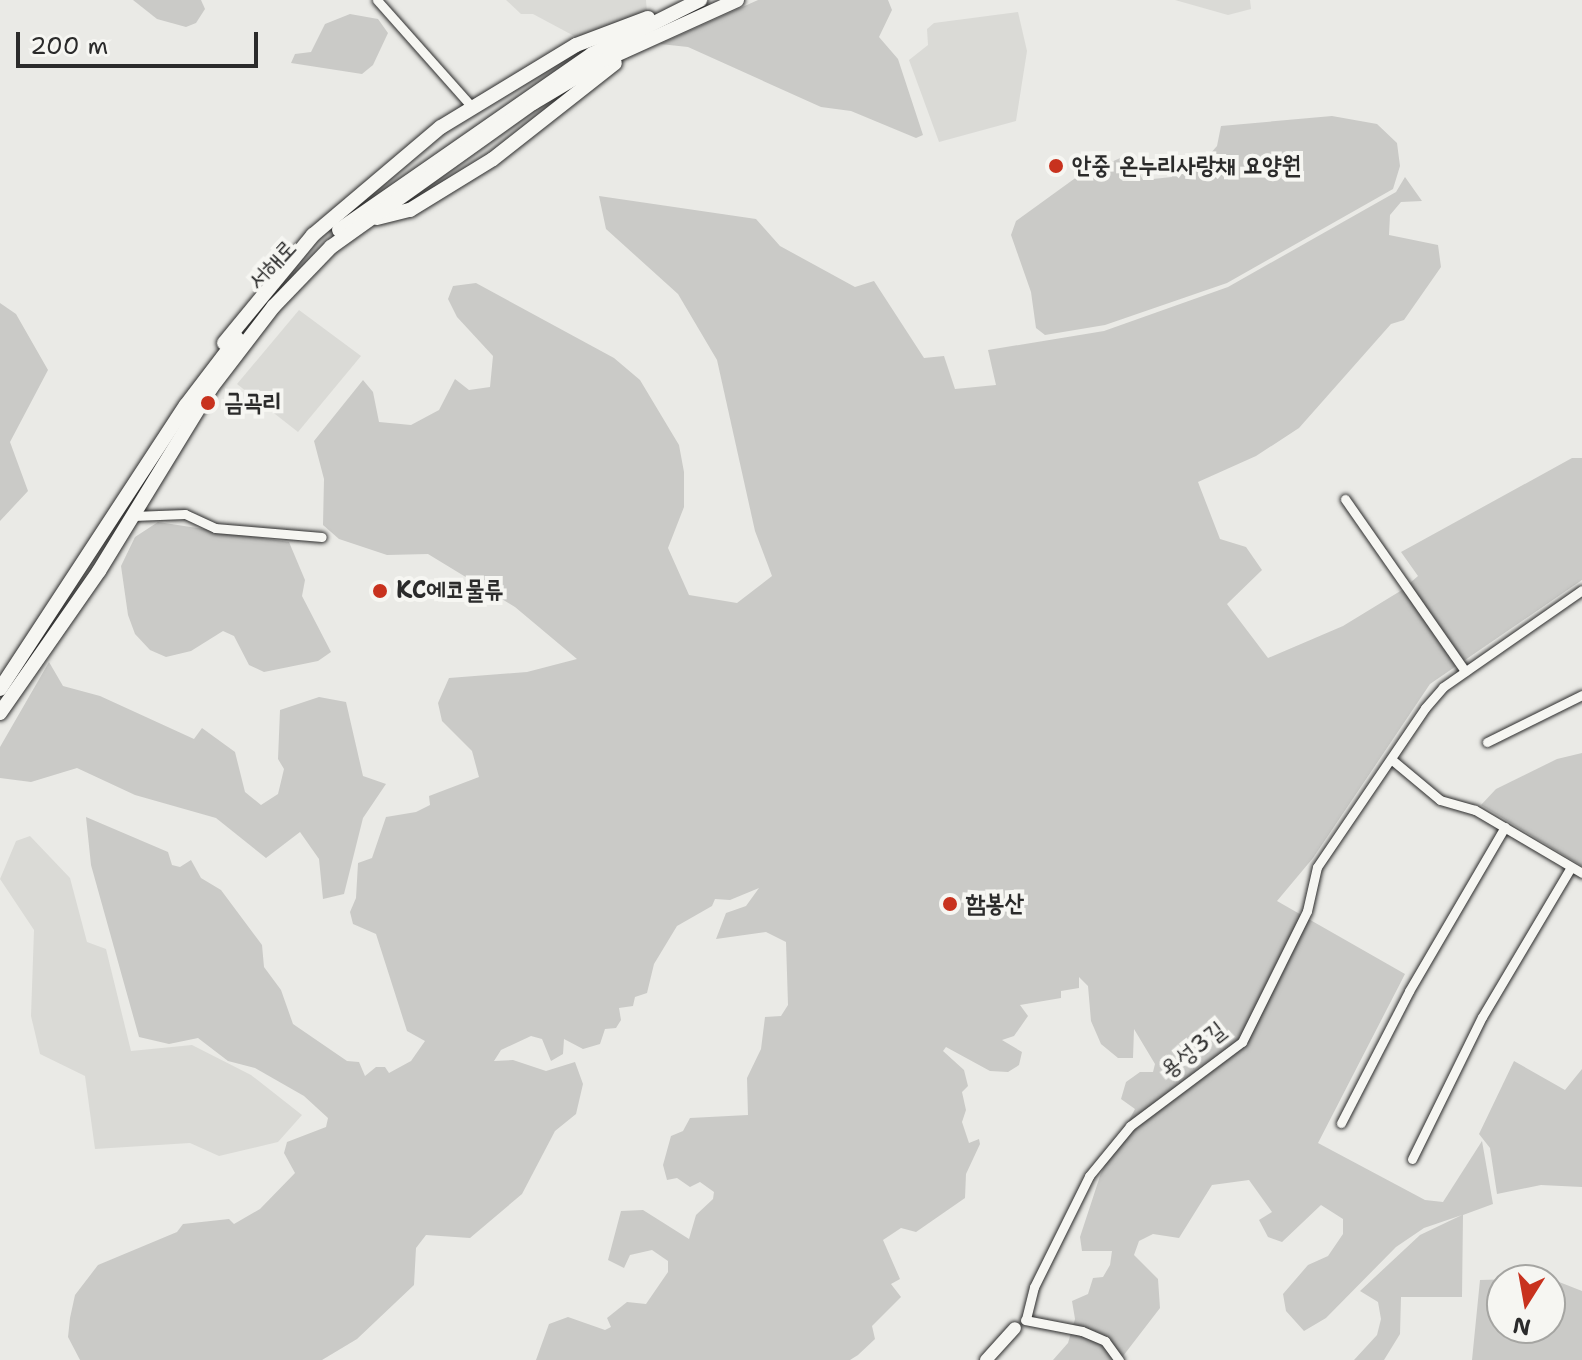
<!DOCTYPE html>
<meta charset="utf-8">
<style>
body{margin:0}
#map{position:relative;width:1582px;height:1360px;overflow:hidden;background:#eaeae6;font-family:"Shantell Sans","Poor Story",sans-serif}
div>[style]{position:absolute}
.built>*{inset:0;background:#dadad6}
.green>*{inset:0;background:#cacac7}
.roads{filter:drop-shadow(0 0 2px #2b2b2b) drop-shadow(0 0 2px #2b2b2b)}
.street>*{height:9px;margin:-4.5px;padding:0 4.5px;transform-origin:4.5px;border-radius:4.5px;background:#f6f6f2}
.secondary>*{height:12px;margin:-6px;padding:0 6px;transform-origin:6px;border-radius:6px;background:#f6f6f2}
.primary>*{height:14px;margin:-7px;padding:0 7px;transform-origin:7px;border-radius:7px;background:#f6f6f2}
.dots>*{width:22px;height:22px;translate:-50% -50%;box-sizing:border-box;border:4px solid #f6f6f2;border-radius:50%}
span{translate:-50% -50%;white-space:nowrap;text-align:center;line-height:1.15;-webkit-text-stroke:8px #f6f6f2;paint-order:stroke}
.poi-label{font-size:24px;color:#2b2b2b;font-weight:700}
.left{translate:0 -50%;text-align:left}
.street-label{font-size:24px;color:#2b2b2b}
.north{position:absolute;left:1486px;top:1264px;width:80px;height:80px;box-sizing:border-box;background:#f6f6f2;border:2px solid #a5a5a2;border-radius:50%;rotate:191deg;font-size:22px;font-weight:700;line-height:32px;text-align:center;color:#2b2b2b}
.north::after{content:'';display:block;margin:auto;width:28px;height:36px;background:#c8321e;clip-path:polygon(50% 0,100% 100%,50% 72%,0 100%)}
.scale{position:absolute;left:16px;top:32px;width:242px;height:36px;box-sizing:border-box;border:4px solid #2b2b2b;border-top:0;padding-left:10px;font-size:24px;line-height:28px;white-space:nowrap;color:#2b2b2b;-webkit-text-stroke:6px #f6f6f2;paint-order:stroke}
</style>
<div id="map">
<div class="built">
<div style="clip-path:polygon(506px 0,646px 0,647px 12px,576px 37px,533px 14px,521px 14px)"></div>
<div style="clip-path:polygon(1175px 0,1250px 0,1251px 9px,1228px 15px)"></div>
<div style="clip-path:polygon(1018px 12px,1027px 51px,1016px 121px,939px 142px,909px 60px,928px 45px,927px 29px,934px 23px)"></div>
<div style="clip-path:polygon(299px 310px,361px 356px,298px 432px,237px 384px)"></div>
<div style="clip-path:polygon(30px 836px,70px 878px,87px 942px,106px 949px,131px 1051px,192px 1045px,251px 1075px,302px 1115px,278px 1142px,219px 1156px,190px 1143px,95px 1149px,85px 1076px,40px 1054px,31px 1016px,34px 930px,0 879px,16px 841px)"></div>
</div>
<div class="green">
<div style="clip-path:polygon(133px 0,201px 0,205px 9px,196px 23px,186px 27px,157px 19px)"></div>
<div style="clip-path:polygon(758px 0,888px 0,892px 10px,879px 37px,898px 59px,923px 135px,916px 138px,851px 111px,821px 107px,688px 47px,660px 44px)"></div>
<div style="clip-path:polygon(350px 14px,378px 19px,388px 33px,373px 65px,362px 74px,291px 63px,295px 54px,311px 52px,325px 24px)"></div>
<div style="clip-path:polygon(1332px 116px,1377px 124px,1397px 143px,1400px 166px,1393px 189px,1227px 283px,1105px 325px,1045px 335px,1036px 328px,1031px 292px,1011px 235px,1016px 221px,1074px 179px,1129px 154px,1143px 180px,1172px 177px,1172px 167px,1185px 163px,1212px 165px,1210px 154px,1217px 146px,1221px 126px)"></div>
<div style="clip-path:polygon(1405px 177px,1422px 201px,1401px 202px,1390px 215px,1389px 235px,1438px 245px,1441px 267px,1404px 320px,1391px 324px,1299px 428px,1256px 456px,1198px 482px,1220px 539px,1246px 547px,1262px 570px,1227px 604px,1268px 658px,1343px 626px,1402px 590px,1418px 576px,1401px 552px,1572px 458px,1582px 458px,1582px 580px,1430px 684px,1313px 858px,1277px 901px,1405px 974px,1318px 1143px,1425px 1200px,1443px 1202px,1482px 1141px,1493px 1204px,1463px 1215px,1462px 1297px,1401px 1297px,1400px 1334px,1384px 1360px,1354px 1360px,1377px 1335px,1381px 1319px,1378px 1302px,1360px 1291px,1420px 1235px,1462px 1215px,1424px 1228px,1396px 1247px,1326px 1318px,1304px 1331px,1286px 1311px,1283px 1294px,1308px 1265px,1328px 1256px,1343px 1234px,1343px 1219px,1321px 1205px,1282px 1242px,1268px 1237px,1259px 1220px,1272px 1212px,1249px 1180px,1212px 1185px,1179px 1238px,1153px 1234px,1139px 1241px,1134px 1255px,1158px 1279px,1160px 1308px,1120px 1360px,1053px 1360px,1068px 1343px,1075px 1319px,1072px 1301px,1088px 1294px,1093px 1278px,1103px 1277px,1110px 1265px,1112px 1251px,1082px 1251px,1080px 1237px,1101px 1173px,1135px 1109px,1121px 1099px,1126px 1082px,1140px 1072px,1153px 1072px,1155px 1064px,1134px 1029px,1133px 1058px,1118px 1058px,1101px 1044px,1091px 1021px,1088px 986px,1079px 977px,1079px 988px,1061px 991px,1061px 998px,1020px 1005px,1028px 1016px,1014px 1036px,1002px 1040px,1022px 1052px,1019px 1065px,1008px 1072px,990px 1071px,946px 1047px,943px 1051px,964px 1070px,968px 1086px,962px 1092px,966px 1110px,962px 1122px,969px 1143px,979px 1139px,980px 1144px,966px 1174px,965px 1198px,916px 1232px,901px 1228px,883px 1240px,900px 1279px,891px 1284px,901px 1297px,872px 1326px,875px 1339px,858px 1355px,850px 1360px,536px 1360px,549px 1324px,568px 1317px,605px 1330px,611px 1327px,607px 1318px,627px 1302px,646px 1304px,668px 1272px,668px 1261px,652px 1250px,630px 1255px,624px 1268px,608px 1260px,621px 1211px,643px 1210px,689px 1239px,696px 1215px,713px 1199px,714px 1192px,700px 1182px,690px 1187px,677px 1178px,667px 1180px,663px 1165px,671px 1136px,683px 1131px,690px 1118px,748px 1115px,747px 1078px,761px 1049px,765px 1017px,781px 1016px,788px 1005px,786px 942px,766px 932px,716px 939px,726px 913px,746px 906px,759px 888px,730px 900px,715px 899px,712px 906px,677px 926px,654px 964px,647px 993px,635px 997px,633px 1006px,619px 1008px,621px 1020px,616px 1028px,605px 1029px,600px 1044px,583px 1049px,564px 1039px,563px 1054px,551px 1061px,542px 1039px,531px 1036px,501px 1050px,494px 1061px,513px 1060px,546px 1071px,575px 1062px,583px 1084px,576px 1114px,555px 1131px,522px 1194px,470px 1238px,426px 1235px,416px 1248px,414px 1285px,357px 1339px,322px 1360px,80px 1360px,68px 1337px,70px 1318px,75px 1295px,98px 1265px,177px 1232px,183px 1224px,229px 1219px,234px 1224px,260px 1209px,295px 1173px,284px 1153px,287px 1142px,326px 1127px,328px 1118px,304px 1096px,255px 1068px,228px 1061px,198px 1038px,169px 1044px,139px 1037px,91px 865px,86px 817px,168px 852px,172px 865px,180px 867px,191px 860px,201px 878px,221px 890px,262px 945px,264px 967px,281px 990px,293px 1024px,347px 1061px,359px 1062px,365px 1076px,376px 1067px,385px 1067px,389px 1073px,411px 1061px,425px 1041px,407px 1031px,376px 934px,353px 924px,350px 912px,356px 898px,358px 863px,372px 858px,386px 817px,416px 812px,430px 805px,429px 796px,479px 777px,472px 751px,442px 721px,438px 703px,449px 678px,527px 672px,577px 659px,515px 607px,428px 554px,387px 555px,339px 539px,323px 525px,324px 479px,314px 441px,363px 380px,373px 392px,379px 422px,411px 425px,439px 410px,455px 379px,469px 390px,490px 387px,493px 356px,457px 317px,448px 299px,453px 286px,476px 283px,614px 358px,640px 380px,679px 445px,684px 472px,684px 507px,668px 548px,689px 595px,737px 603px,772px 576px,755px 531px,717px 360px,678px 294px,606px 229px,599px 196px,756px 219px,780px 246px,855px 287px,874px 281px,924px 358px,944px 356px,955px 389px,996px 385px,988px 350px,1104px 331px,1228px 287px,1396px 192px)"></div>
<div style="clip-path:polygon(0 303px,16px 314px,48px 370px,10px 442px,28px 491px,0 521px)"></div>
<div style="clip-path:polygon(158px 522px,289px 542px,305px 580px,302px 596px,331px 652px,318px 661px,264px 672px,249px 665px,234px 636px,223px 631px,191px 651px,166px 657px,150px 650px,135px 634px,128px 615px,121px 566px,135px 537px)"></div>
<div style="clip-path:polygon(49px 662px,63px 686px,100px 696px,194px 739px,202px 728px,235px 752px,245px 792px,261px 805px,278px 794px,284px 769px,278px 759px,280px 710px,319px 697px,346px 702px,363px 776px,386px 784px,363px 818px,344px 894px,323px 899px,319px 859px,300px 832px,266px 858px,216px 818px,135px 795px,77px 768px,31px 782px,0 778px,0 747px)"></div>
<div style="clip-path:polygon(1582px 753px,1582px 866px,1481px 805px,1496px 789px,1557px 759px)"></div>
<div style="clip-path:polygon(1514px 1061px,1565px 1090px,1582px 1069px,1582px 1187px,1541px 1185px,1497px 1194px,1490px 1148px,1479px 1134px)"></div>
<div style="clip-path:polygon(evenodd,1549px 1278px,1582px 1291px,1582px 1360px,1472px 1360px,1480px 1280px,1549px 1278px,1502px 1280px,1550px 1280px,1550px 1328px,1502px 1328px,1502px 1280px)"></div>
</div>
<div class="roads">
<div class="street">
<div style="left:377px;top:0;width:142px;rotate:48.4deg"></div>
<div style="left:1345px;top:499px;width:210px;rotate:55.1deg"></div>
<div style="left:133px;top:516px;width:52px;rotate:-2.2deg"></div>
<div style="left:185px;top:514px;width:33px;rotate:25deg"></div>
<div style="left:215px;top:528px;width:107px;rotate:4.8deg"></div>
<div style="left:1487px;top:742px;width:106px;rotate:-26.3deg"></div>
<div style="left:1391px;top:759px;width:64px;rotate:39.9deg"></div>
<div style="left:1440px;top:800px;width:36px;rotate:16deg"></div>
<div style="left:1475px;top:810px;width:124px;rotate:30.5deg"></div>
<div style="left:1341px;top:1123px;width:148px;rotate:-62.7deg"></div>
<div style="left:1409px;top:991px;width:190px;rotate:-59.7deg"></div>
<div style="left:1412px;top:1159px;width:158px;rotate:-63.8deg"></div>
<div style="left:1482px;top:1017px;width:174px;rotate:-59.3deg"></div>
<div style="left:1026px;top:1319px;width:33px;rotate:-76deg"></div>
<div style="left:1034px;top:1287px;width:124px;rotate:-63.6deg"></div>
<div style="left:1089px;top:1176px;width:65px;rotate:-50.6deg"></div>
<div style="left:1130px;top:1126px;width:140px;rotate:-36.9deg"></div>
<div style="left:1242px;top:1042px;width:146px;rotate:-63.6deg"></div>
<div style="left:1307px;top:911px;width:45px;rotate:-77.2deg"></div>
<div style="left:1317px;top:867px;width:192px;rotate:-55.8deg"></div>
<div style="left:1425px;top:708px;width:28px;rotate:-49deg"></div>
<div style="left:1443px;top:687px;width:169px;rotate:-34.9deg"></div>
<div style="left:1025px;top:1320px;width:58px;rotate:10.9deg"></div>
<div style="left:1082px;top:1331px;width:25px;rotate:23deg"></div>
<div style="left:1105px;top:1341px;width:24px;rotate:54deg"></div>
</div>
<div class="secondary">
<div style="left:986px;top:1360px;width:43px;rotate:-47.8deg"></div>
</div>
<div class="primary">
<div style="left:377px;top:218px;width:34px;rotate:-14deg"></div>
<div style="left:410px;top:210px;width:97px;rotate:-31.6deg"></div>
<div style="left:493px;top:159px;width:155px;rotate:-38.2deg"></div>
<div style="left:339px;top:230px;width:308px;rotate:-34.8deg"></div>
<div style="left:592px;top:54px;width:121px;rotate:-26.6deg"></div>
<div style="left:224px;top:343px;width:140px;rotate:-50.5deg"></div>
<div style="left:313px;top:235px;width:167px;rotate:-40.2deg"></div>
<div style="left:441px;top:127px;width:158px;rotate:-31.3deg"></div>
<div style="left:576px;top:45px;width:77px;rotate:-20.6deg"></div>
<div style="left:0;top:689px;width:339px;rotate:-56.8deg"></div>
<div style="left:186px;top:405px;width:84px;rotate:-52.7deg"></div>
<div style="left:0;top:713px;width:173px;rotate:-55.1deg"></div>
<div style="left:99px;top:571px;width:215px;rotate:-58.5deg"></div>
<div style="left:211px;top:388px;width:103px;rotate:-52.5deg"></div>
<div style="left:274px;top:306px;width:82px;rotate:-46deg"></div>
<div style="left:331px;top:247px;width:248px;rotate:-35.5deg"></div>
<div style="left:533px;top:103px;width:84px;rotate:-30.8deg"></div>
<div style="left:605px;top:60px;width:145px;rotate:-24.4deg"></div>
</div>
</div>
<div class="dots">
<div style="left:1056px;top:166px;background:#c8321e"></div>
<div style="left:208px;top:403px;background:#c8321e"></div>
<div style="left:380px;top:591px;background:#c8321e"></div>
<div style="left:950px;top:904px;background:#c8321e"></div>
</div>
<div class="poi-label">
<span class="left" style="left:1072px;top:166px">안중 온누리사랑채 요양원</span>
<span class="left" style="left:224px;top:403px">금곡리</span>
<span class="left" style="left:396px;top:591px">KC에코물류</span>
<span class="left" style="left:966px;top:904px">함봉산</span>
</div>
<div class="street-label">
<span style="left:272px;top:265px;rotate:-47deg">서해로</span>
<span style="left:1193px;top:1050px;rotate:-38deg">용성3길</span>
</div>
<div class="north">N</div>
<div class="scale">200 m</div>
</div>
